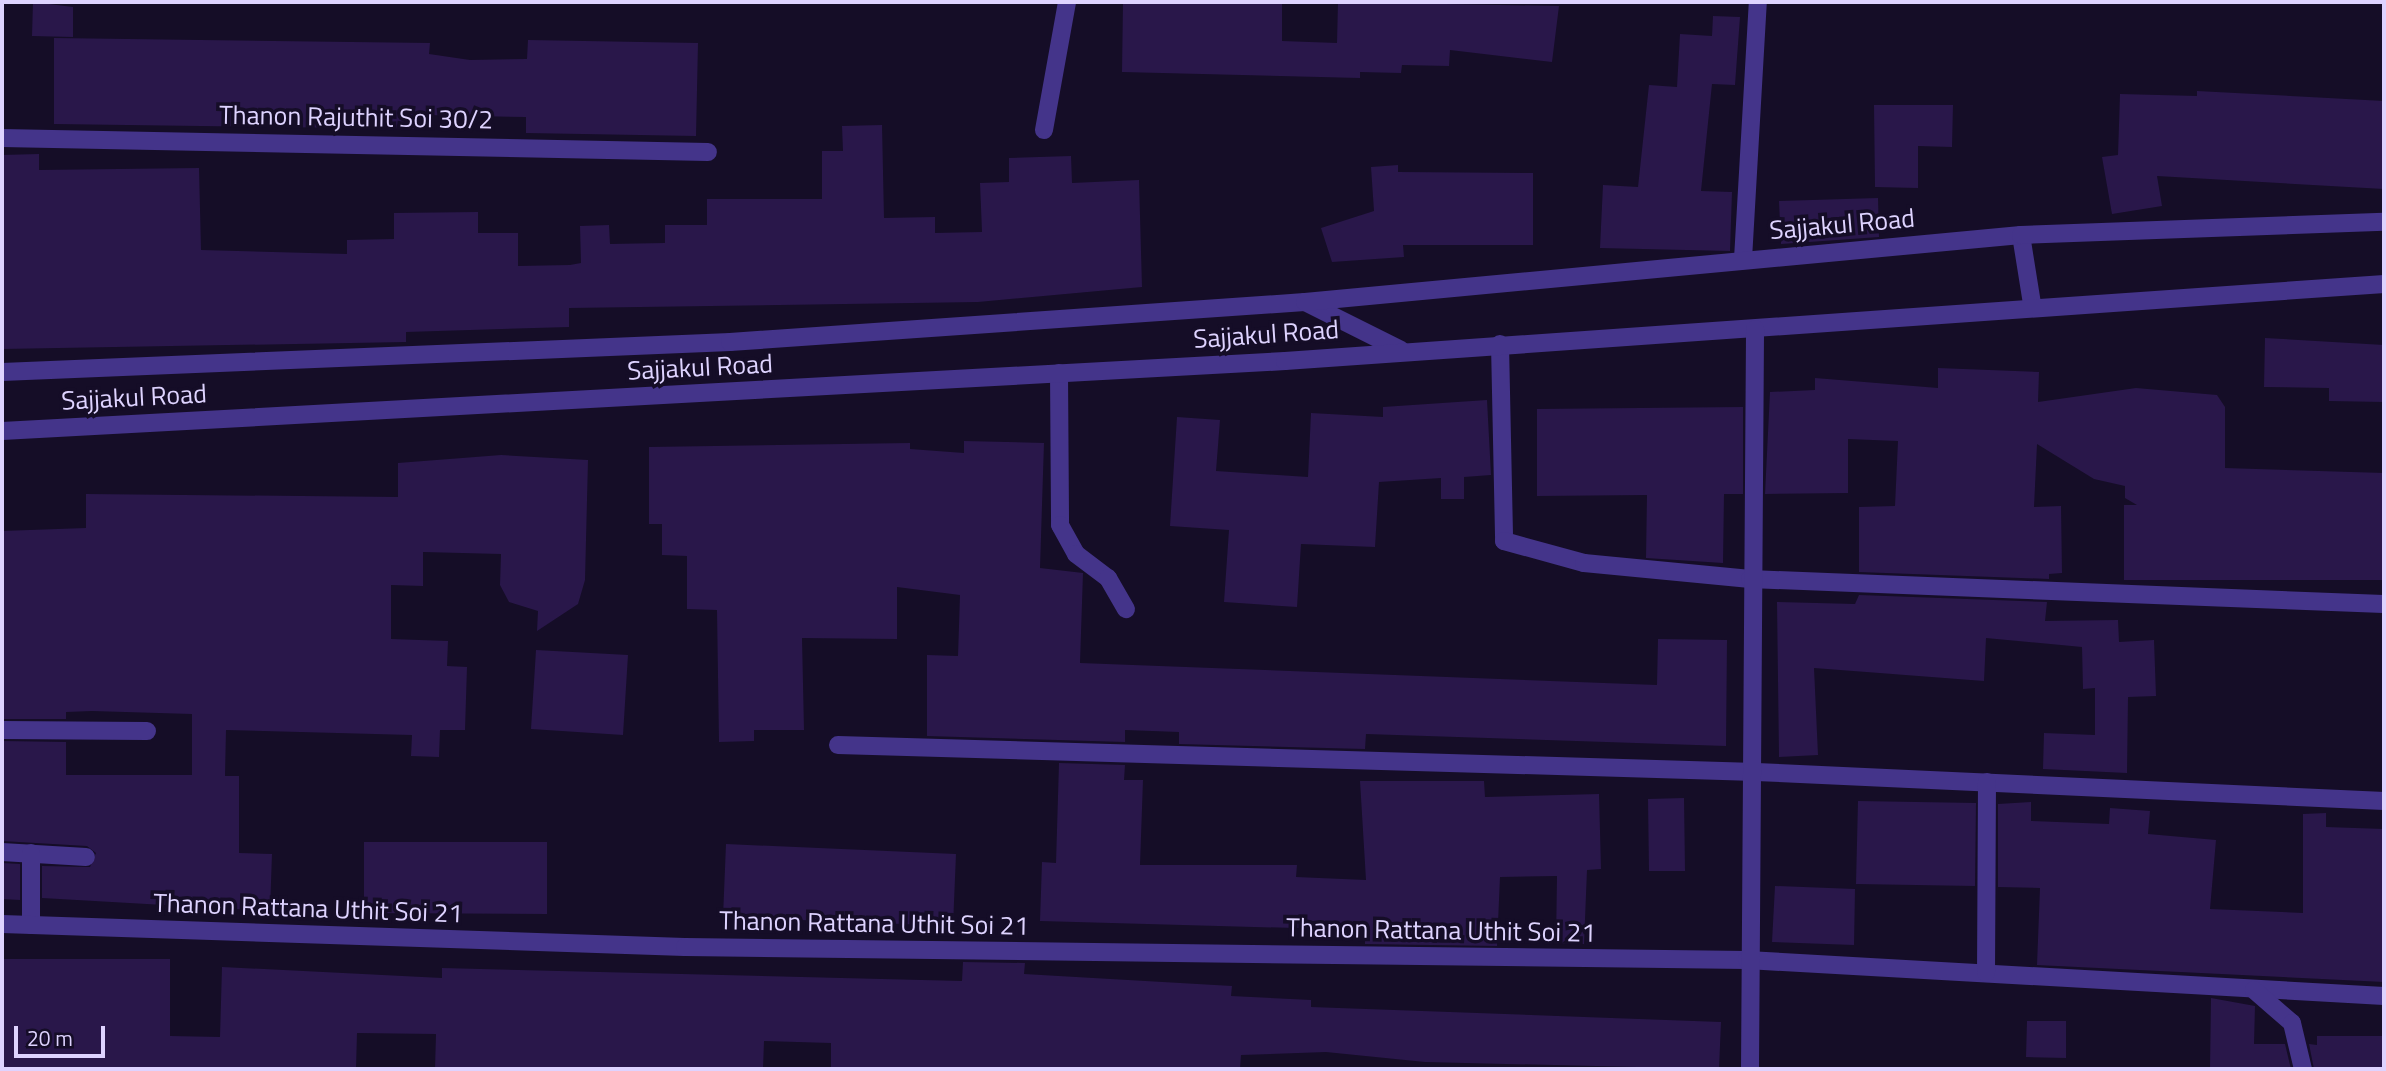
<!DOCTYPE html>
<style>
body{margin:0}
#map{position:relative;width:2386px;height:1071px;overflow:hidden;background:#150d27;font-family:"Titillium Web",sans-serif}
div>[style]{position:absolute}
.building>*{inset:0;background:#29174a}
.minor>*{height:18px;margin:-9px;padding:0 9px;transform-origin:9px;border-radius:9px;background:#44348a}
span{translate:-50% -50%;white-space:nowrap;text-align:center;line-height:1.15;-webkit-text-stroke:7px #150d27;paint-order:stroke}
.street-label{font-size:26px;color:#ded3ff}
.frame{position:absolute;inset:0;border:4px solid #ded3ff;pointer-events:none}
.scale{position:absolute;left:14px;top:1026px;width:91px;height:32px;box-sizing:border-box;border:4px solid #ded3ff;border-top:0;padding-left:9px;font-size:21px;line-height:24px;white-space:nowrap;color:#ded3ff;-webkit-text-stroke:5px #150d27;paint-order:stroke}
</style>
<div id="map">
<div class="building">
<div style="clip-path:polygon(33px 2px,73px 7px,73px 37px,32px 36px)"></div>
<div style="clip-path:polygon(1123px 2px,1282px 2px,1282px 41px,1337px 43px,1338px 2px,1559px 6px,1552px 62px,1450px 50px,1449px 66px,1402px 65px,1401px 73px,1360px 72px,1360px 78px,1122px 72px)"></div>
<div style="clip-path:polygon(1713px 16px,1740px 17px,1735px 85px,1712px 84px,1701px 191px,1732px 192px,1730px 251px,1600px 248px,1603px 185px,1638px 187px,1649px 85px,1677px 87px,1680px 34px,1712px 36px)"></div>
<div style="clip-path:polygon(54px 38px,430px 43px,429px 54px,470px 60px,527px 59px,528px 40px,698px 43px,696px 136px,526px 133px,526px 117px,427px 115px,427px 129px,54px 124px)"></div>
<div style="clip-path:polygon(2197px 91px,2384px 101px,2384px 189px,2157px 176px,2162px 206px,2112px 214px,2102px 157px,2118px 155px,2120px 94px,2197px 96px)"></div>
<div style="clip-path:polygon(1874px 105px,1953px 105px,1952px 147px,1918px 146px,1918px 188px,1875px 187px)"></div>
<div style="clip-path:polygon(882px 125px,884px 218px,935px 217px,935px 233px,982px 232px,980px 183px,1009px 182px,1009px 158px,1071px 156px,1072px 183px,1139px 180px,1142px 287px,978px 302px,569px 308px,569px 327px,406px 332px,406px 342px,2px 349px,2px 155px,39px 154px,39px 170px,199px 168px,201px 250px,347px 254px,347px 240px,394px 239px,394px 213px,478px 212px,478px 233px,518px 233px,518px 266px,570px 265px,581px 263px,580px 226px,609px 225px,610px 244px,665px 243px,665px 225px,707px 225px,707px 199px,822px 199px,822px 151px,843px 151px,842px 126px)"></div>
<div style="clip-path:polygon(1398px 165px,1398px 172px,1533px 173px,1533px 245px,1403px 245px,1404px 257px,1332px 262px,1321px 228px,1374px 211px,1371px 167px)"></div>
<div style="clip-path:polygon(1878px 198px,1879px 237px,1781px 244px,1779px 201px)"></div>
<div style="clip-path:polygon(2265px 338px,2384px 345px,2384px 402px,2329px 401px,2329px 388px,2264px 387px)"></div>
<div style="clip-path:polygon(1938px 368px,2039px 372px,2038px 402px,2136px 388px,2217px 395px,2225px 407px,2225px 468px,2384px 473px,2384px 580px,2124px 580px,2124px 505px,2137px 505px,2125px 498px,2125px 486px,2094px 479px,2037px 444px,2034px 507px,2061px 506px,2062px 573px,2049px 574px,2049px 579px,1859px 572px,1859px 507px,1895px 506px,1898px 441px,1848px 439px,1848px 493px,1765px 494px,1770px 392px,1815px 390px,1815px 378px,1938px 388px)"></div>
<div style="clip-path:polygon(1487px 400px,1491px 475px,1464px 477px,1464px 499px,1441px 499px,1441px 478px,1379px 482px,1375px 547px,1301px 544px,1297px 607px,1224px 602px,1229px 530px,1170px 526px,1177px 417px,1220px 420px,1216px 471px,1308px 477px,1311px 413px,1383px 417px,1383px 407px)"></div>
<div style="clip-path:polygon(1743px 407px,1743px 494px,1724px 494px,1723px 563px,1646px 558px,1647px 495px,1537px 496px,1537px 409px)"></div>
<div style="clip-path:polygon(964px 441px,1044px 443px,1040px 568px,1083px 573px,1080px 663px,1657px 685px,1658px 639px,1727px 640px,1726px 746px,1366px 734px,1365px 749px,1179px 744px,1179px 732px,1125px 730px,1125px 742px,927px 736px,927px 655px,958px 656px,960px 595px,897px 587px,897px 639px,802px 638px,804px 730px,754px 730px,754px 741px,719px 742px,717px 610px,687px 609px,687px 556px,662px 555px,662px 524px,649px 524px,649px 447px,910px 443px,910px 449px,964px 453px)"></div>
<div style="clip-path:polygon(501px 455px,588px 460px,585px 580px,578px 604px,537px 631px,538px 611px,509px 602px,500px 585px,501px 554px,423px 552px,423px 586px,391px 585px,391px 639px,448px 641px,447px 666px,467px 667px,465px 730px,440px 730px,439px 757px,411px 756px,412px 735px,226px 730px,225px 776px,239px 776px,239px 853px,272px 854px,270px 911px,42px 898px,42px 866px,90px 867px,96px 853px,87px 846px,2px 841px,2px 741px,66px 742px,66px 775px,192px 775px,192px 714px,92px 711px,66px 712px,66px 719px,2px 719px,2px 531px,86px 528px,86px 494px,398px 497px,398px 463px)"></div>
<div style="clip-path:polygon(1859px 595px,2047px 602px,2045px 621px,2118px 620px,2119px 642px,2154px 640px,2156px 696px,2128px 697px,2127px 773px,2043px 769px,2044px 733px,2095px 735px,2095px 688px,2083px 689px,2082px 647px,1986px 638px,1984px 681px,1814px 668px,1818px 755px,1779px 757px,1777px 602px,1855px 604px)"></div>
<div style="clip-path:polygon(536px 650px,628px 655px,623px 735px,531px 729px)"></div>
<div style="clip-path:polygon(1059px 763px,1125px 765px,1124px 780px,1143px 780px,1140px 865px,1297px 865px,1296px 877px,1366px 880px,1360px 781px,1484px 781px,1485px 797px,1599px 794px,1601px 869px,1587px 870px,1584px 944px,1556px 943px,1557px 876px,1500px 877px,1497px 946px,1365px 944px,1365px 930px,1040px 921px,1042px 862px,1056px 863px)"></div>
<div style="clip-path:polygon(1684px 798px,1685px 871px,1649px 871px,1648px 799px)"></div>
<div style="clip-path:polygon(1858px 801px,1976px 803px,1975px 886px,1856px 884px)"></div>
<div style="clip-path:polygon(2031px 802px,2031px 821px,2109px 824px,2110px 808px,2150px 811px,2148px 834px,2216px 840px,2210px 909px,2303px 913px,2303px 814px,2326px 813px,2326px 827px,2384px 829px,2384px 982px,2037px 965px,2040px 888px,1998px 887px,1998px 804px)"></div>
<div style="clip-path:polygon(364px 842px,547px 842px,547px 914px,364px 913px)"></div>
<div style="clip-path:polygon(726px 844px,956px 854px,953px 926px,723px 917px)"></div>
<div style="clip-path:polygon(2px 863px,20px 864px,20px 900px,2px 899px)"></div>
<div style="clip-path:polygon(1775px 886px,1855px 889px,1854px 945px,1772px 942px)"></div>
<div style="clip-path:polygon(2px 959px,170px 959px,170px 1036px,220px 1037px,222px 967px,442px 978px,442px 968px,962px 981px,963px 962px,1025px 963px,1024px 974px,1232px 986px,1231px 996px,1311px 1000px,1311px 1007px,1721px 1022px,1719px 1069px,1425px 1062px,1326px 1052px,1241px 1055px,1240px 1069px,831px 1069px,831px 1043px,764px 1041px,763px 1069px,435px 1069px,436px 1034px,357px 1033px,356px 1069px,2px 1069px)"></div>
<div style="clip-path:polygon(2211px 998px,2255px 1006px,2254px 1044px,2285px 1044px,2291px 1069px,2210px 1069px)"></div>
<div style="clip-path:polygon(2027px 1021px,2066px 1021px,2066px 1058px,2026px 1057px)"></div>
<div style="clip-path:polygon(2317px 1036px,2384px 1036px,2384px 1069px,2314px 1069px,2309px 1044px,2317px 1045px)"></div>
</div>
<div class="minor">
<div style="left:1044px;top:130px;width:130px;rotate:-79.8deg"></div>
<div style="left:2px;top:138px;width:706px;rotate:1.14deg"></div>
<div style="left:2021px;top:235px;width:70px;rotate:80.9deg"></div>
<div style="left:1743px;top:259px;width:257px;rotate:-86.7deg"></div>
<div style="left:1305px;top:302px;width:107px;rotate:26.6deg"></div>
<div style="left:1500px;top:344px;width:197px;rotate:88.8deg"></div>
<div style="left:1504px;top:541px;width:83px;rotate:15.4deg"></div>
<div style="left:1584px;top:563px;width:167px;rotate:5.5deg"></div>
<div style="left:1750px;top:579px;width:634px;rotate:2.26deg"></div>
<div style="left:2px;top:372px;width:729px;rotate:-2.36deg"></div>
<div style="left:730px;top:342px;width:576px;rotate:-3.98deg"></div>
<div style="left:1305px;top:302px;width:719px;rotate:-5.35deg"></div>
<div style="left:2021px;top:235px;width:363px;rotate:-2.1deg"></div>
<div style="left:1059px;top:373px;width:152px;rotate:89.6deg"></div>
<div style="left:1060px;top:525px;width:33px;rotate:61deg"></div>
<div style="left:1076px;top:554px;width:40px;rotate:37deg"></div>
<div style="left:1108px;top:578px;width:36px;rotate:60deg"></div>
<div style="left:2px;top:431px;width:1285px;rotate:-3.12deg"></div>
<div style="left:1285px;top:361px;width:1102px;rotate:-4.01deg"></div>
<div style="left:2px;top:730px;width:145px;rotate:0.4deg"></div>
<div style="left:838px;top:745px;width:918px;rotate:1.68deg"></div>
<div style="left:1756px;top:772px;width:629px;rotate:2.64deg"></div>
<div style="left:2px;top:852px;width:84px;rotate:3.4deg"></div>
<div style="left:31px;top:853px;width:72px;rotate:90deg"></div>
<div style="left:2px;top:924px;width:683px;rotate:1.93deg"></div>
<div style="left:685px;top:947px;width:1062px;rotate:0.7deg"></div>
<div style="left:1747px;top:960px;width:638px;rotate:3.23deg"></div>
<div style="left:1986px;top:973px;width:191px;rotate:-89.7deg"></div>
<div style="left:2254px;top:990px;width:50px;rotate:41deg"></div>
<div style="left:2292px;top:1023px;width:47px;rotate:76.6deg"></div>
<div style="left:1750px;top:1069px;width:740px;rotate:-89.61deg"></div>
</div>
<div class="street-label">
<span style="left:356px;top:117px;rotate:1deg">Thanon Rajuthit Soi 30/2</span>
<span style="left:1842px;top:224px;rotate:-5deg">Sajjakul Road</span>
<span style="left:1266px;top:334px;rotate:-4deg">Sajjakul Road</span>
<span style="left:700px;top:367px;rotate:-3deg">Sajjakul Road</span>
<span style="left:134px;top:397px;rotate:-3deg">Sajjakul Road</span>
<span style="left:308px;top:908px;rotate:2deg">Thanon Rattana Uthit Soi 21</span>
<span style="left:874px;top:923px;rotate:1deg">Thanon Rattana Uthit Soi 21</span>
<span style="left:1441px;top:930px;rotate:1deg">Thanon Rattana Uthit Soi 21</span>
</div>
<div class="frame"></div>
<div class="scale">20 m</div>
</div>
